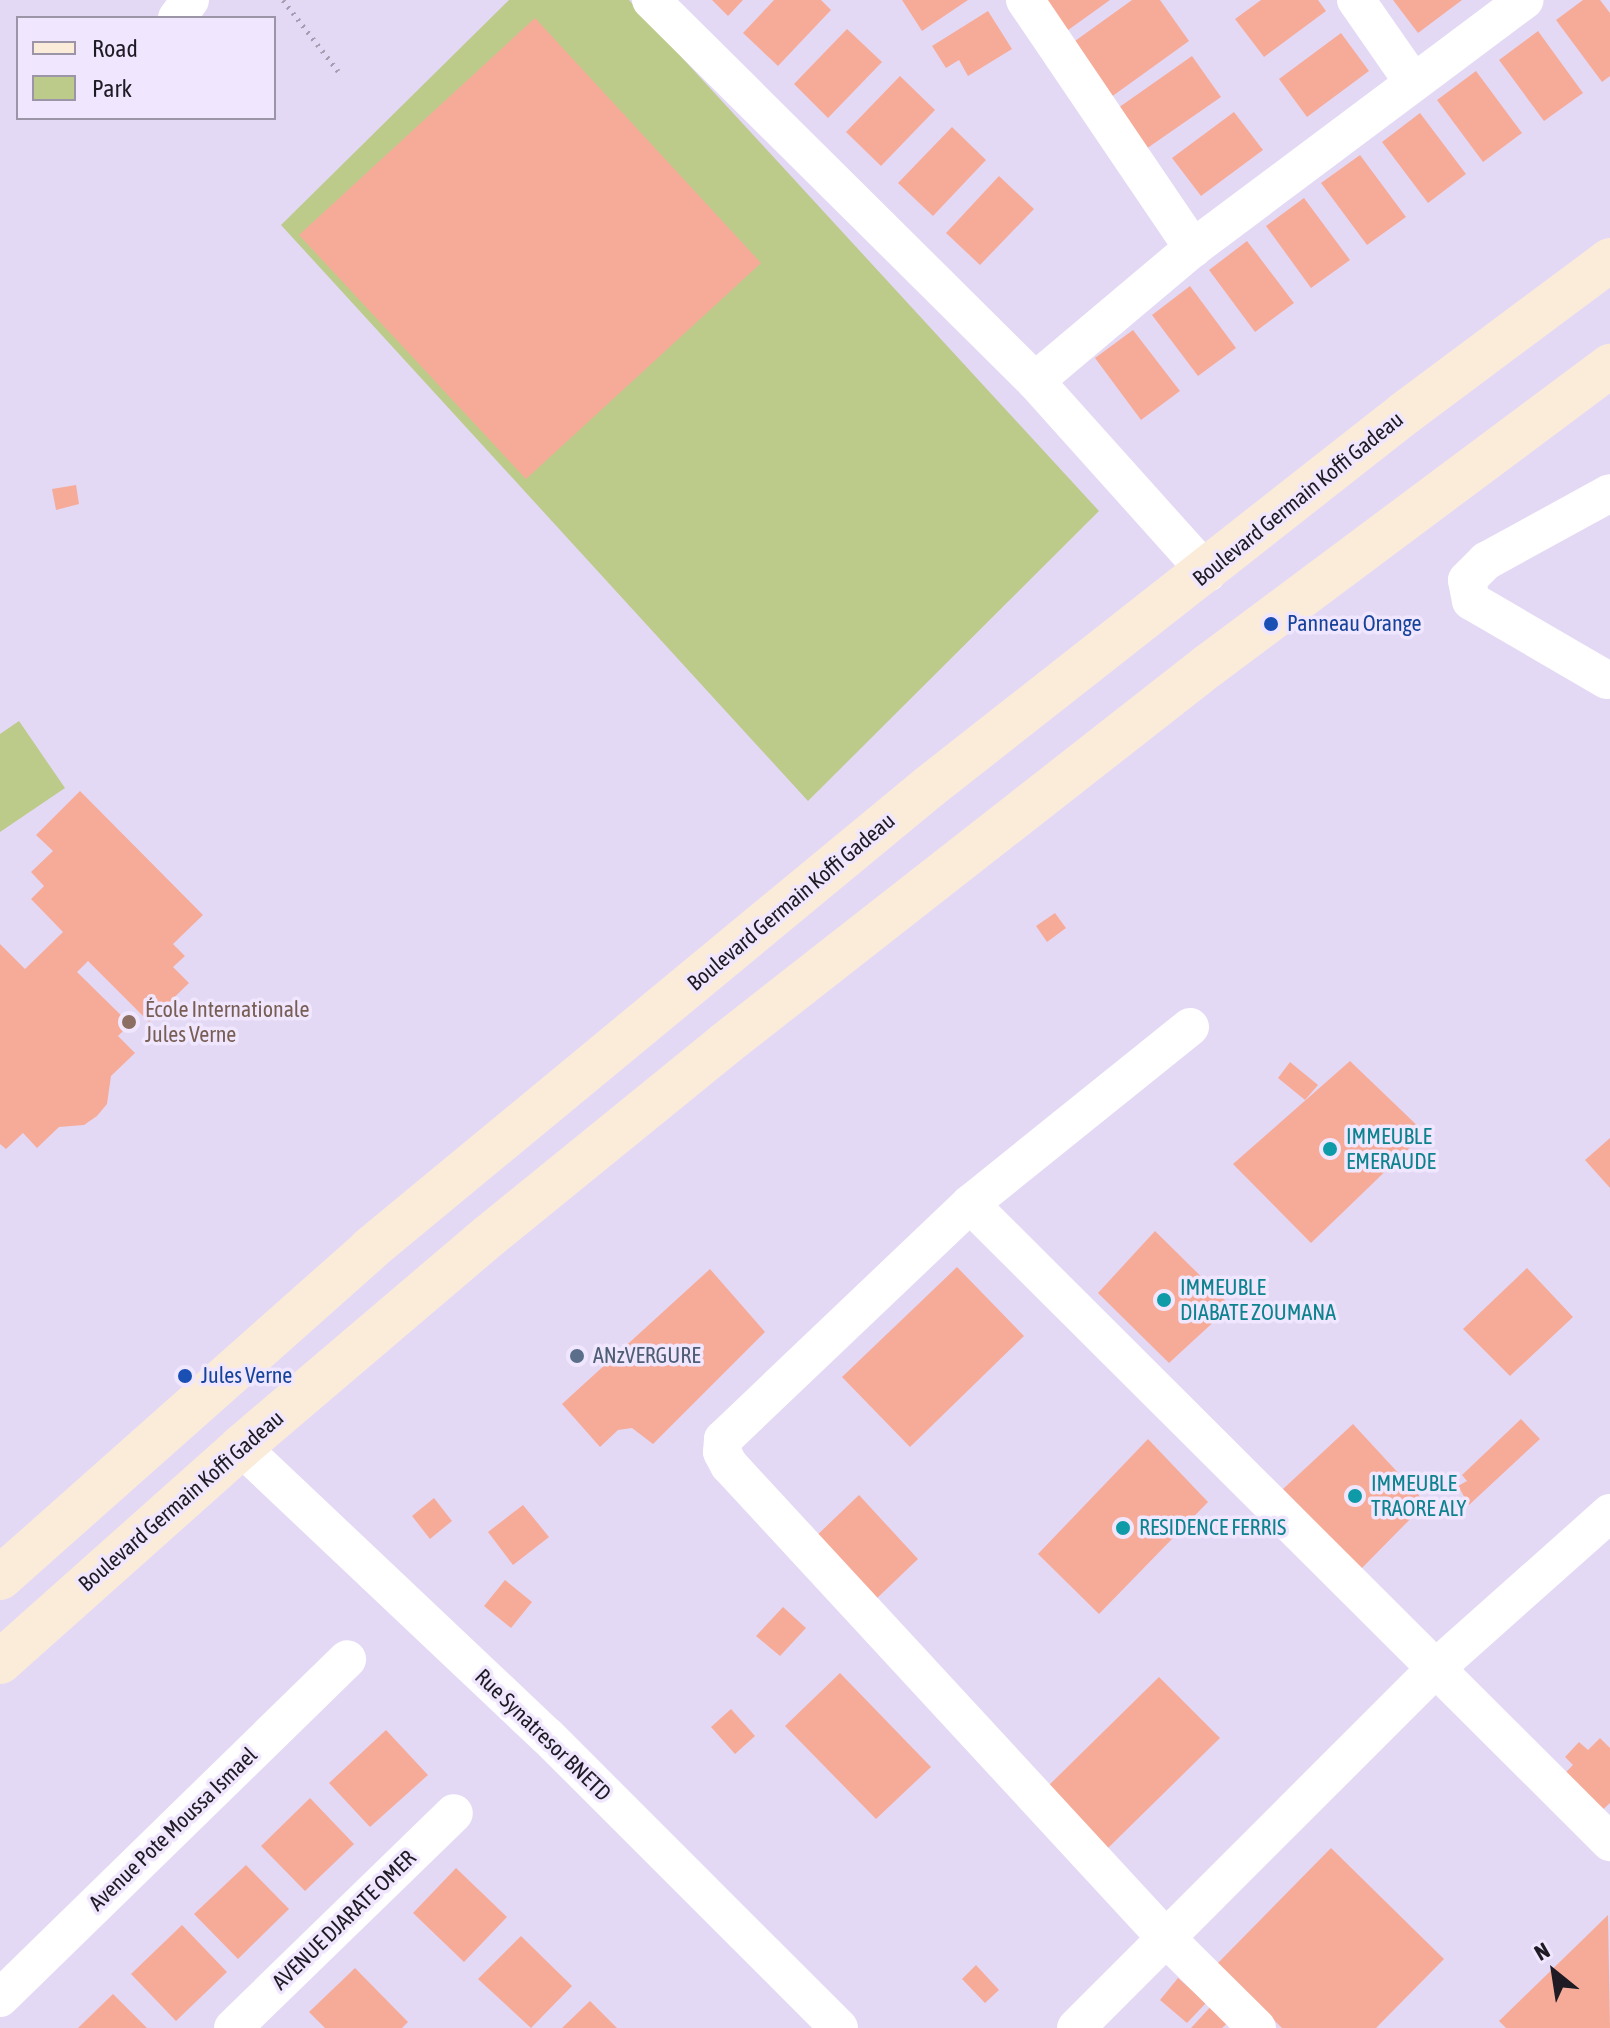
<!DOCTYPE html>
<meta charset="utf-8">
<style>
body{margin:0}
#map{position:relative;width:1610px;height:2028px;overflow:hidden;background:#e4d9f5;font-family:"Asap Condensed",sans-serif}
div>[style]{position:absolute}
.green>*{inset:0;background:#bcca8a}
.building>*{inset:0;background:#f6ab99}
.path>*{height:5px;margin-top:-2.5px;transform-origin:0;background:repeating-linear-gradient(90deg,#a79eb4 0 2px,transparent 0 8px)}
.minor>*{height:38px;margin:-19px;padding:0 19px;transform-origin:19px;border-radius:19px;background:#fff}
.secondary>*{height:44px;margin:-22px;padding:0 22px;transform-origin:22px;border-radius:22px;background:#fbecda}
.dots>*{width:22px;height:22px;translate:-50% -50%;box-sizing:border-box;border:4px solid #f0e7fe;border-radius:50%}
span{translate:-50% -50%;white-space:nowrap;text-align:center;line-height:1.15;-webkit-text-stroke:7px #f0e7fe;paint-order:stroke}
.street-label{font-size:22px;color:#1f1b25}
.transit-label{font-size:22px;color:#164399}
.left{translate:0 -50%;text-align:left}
.education-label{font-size:22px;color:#785e54}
.culture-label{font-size:22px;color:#0d838f}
.service-label{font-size:22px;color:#4e5e75}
.legend{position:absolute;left:16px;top:16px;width:260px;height:104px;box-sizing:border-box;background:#f0e7fe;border:2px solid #9c95a7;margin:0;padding:10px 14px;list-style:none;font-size:24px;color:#1f1b25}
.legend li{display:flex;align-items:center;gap:16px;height:40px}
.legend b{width:40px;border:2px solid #9c95a7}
.north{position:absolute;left:1514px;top:1932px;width:80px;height:80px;-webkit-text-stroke:6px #f0e7fe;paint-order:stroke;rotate:330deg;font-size:22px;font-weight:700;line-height:32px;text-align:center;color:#1f1b25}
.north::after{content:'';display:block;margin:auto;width:28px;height:36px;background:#1f1b25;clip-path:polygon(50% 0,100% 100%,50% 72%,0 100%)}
</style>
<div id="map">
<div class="green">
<div style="clip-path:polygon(509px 0,629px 0,1099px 511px,808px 801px,281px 225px)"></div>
<div style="clip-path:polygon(19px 721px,65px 788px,0 832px,0 734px)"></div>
</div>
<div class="building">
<div style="clip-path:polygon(712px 0,743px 0,728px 16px)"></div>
<div style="clip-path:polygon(774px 0,821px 0,831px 10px,778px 66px,743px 33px)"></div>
<div style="clip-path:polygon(902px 0,968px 0,922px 31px)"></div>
<div style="clip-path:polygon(1040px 0,1110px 0,1064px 33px)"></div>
<div style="clip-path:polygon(1132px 0,1160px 0,1189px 41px,1107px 100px,1068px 46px)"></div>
<div style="clip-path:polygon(1261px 0,1318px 0,1326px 11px,1264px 57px,1235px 19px)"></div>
<div style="clip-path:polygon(1393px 0,1462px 0,1418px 33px)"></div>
<div style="clip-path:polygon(1583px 0,1600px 0,1610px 13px,1610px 76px,1602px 82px,1556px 20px)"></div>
<div style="clip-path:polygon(988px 11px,1012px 49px,968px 76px,959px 60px,946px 68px,932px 46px)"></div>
<div style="clip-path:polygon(535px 18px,761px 263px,526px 479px,299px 235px)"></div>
<div style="clip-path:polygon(847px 29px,882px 62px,828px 118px,794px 84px)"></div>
<div style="clip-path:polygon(1538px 31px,1583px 93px,1544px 121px,1499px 60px)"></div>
<div style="clip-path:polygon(1341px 33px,1369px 71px,1307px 117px,1279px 79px)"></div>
<div style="clip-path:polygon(1192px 56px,1221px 97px,1146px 149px,1118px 108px)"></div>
<div style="clip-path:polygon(1476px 71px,1522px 133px,1483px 162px,1437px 100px)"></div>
<div style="clip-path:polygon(900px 76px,935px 110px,881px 166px,846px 132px)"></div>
<div style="clip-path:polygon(1234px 112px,1263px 150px,1201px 196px,1172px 158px)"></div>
<div style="clip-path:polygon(1420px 113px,1466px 174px,1428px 203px,1382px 142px)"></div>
<div style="clip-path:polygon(952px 127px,986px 160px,933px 216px,898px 183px)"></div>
<div style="clip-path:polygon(1360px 155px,1406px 217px,1367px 245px,1321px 183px)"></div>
<div style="clip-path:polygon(999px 176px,1034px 209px,980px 265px,946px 233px)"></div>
<div style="clip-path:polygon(1304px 198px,1350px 260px,1311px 288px,1266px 226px)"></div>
<div style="clip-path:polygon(1247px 241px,1294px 303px,1255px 332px,1209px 270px)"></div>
<div style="clip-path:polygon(1190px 286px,1236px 348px,1198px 376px,1152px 315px)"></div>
<div style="clip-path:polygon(1133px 330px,1180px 391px,1141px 420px,1095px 358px)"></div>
<div style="clip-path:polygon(76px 485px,79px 504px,56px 510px,52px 489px)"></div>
<div style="clip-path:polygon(80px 791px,203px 915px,173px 944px,185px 956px,173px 967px,189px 983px,149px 1022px,88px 961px,77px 972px,130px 1024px,118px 1036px,135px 1053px,111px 1076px,107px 1104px,97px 1116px,84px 1125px,59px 1127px,37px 1148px,23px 1133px,6px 1149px,0 1144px,0 944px,25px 969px,63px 932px,31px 899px,44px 886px,31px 872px,53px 851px,36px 835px)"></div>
<div style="clip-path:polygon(1055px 913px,1066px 928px,1047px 942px,1036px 926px)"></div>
<div style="clip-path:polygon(1350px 1061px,1425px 1133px,1311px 1243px,1233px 1164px)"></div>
<div style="clip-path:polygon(1290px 1062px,1318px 1085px,1305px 1100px,1278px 1078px)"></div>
<div style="clip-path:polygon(1610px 1138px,1610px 1188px,1585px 1160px)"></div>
<div style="clip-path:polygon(1155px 1231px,1231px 1306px,1169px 1363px,1098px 1293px)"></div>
<div style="clip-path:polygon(957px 1267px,1024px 1336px,910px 1447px,842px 1377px)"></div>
<div style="clip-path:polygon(1527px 1268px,1573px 1317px,1510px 1376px,1463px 1329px)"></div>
<div style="clip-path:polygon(710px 1269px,765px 1332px,653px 1444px,632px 1428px,618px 1430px,600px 1447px,562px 1404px)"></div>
<div style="clip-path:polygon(1521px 1419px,1540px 1439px,1469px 1505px,1458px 1486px,1467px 1481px,1462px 1475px)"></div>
<div style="clip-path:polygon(1353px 1424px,1426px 1503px,1361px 1569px,1283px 1489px)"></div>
<div style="clip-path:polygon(1148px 1439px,1208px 1502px,1099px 1614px,1038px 1554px)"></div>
<div style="clip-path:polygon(859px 1495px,918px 1559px,873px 1602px,813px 1539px)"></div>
<div style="clip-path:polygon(434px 1498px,452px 1521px,430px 1539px,412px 1516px)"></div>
<div style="clip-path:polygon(523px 1505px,549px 1537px,513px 1565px,488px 1532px)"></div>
<div style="clip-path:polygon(505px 1580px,532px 1602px,511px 1628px,484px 1606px)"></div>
<div style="clip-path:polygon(783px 1607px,806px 1628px,780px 1656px,756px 1636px)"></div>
<div style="clip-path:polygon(840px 1673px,931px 1767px,876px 1819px,785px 1726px)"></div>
<div style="clip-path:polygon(1159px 1677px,1220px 1738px,1105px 1851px,1044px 1790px)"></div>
<div style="clip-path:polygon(731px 1709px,755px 1736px,735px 1754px,711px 1727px)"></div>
<div style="clip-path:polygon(386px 1730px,428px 1775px,370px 1827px,329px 1783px)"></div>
<div style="clip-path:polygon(1600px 1738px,1610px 1748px,1610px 1803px,1597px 1815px,1560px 1778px,1573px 1765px,1565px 1757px,1579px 1742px,1588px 1750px)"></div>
<div style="clip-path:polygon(310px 1798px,354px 1844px,305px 1891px,261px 1846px)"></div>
<div style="clip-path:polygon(1331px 1848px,1444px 1959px,1376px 2028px,1282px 2028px,1217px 1964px)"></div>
<div style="clip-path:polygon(246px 1865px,289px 1909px,238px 1959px,194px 1914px)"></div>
<div style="clip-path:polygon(456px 1868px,507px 1917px,464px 1962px,413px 1913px)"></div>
<div style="clip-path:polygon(1608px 1915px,1610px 2028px,1506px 2028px,1499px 2021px)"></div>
<div style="clip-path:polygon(182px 1925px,227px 1972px,176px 2021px,131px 1974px)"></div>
<div style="clip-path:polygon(521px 1936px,572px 1986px,531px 2028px,478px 1979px)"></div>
<div style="clip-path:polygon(976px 1965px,999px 1990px,985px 2003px,962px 1979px)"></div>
<div style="clip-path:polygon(355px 1968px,408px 2022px,402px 2028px,325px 2028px,309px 2012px)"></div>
<div style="clip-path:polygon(1178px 1978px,1206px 2003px,1187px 2023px,1160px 2000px)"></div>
<div style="clip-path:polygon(113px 1994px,147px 2028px,78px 2028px)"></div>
<div style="clip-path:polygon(590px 2001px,617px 2028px,562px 2028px)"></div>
<div style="clip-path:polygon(1213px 2004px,1230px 2021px,1222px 2028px,1191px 2028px)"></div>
</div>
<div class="path">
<div style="left:283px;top:0;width:90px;rotate:52.2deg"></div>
</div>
<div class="minor">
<div style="left:651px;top:0;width:541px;rotate:44.78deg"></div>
<div style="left:1035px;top:381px;width:258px;rotate:48.1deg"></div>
<div style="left:1025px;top:0;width:300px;rotate:55.9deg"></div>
<div style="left:1356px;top:0;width:100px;rotate:55.2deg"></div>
<div style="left:177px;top:18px;width:22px;rotate:-54deg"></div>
<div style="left:1035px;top:381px;width:207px;rotate:-40.1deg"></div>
<div style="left:1193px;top:248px;width:414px;rotate:-36.8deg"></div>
<div style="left:1607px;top:680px;width:157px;rotate:-149.8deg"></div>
<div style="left:1471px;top:601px;width:21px;rotate:-101deg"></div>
<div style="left:1467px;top:580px;width:27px;rotate:-45deg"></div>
<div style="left:1486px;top:561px;width:141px;rotate:-28.7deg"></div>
<div style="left:1190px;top:1027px;width:282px;rotate:141.2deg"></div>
<div style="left:970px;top:1204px;width:341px;rotate:136.4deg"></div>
<div style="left:723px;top:1439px;width:13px;rotate:94deg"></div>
<div style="left:722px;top:1452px;width:15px;rotate:62deg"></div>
<div style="left:729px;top:1465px;width:644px;rotate:47.27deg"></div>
<div style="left:1166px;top:1938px;width:128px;rotate:44.7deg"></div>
<div style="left:970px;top:1204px;width:904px;rotate:44.91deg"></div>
<div style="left:241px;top:1447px;width:421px;rotate:43.4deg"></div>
<div style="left:547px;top:1736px;width:413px;rotate:45deg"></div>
<div style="left:0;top:1998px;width:485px;rotate:-44.3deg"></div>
<div style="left:233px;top:2028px;width:308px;rotate:-44.2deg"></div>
<div style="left:1076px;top:2028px;width:509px;rotate:-45deg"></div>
<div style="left:1436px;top:1668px;width:233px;rotate:-41.7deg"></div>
</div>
<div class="secondary">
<div style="left:0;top:1578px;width:495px;rotate:-41.6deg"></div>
<div style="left:370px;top:1249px;width:725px;rotate:-39.57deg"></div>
<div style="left:929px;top:787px;width:605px;rotate:-38.16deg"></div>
<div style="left:1405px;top:413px;width:256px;rotate:-36.7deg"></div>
<div style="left:0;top:1662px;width:323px;rotate:-41.7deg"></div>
<div style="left:241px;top:1447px;width:326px;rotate:-40.4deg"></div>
<div style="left:489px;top:1236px;width:304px;rotate:-39.1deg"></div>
<div style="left:725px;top:1044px;width:613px;rotate:-38.05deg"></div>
<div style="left:1208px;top:666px;width:502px;rotate:-36.73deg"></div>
</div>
<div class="dots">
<div style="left:1271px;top:624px;background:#1a4fb4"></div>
<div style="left:129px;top:1022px;background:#8d6e63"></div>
<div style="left:1330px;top:1149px;background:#0f9aa8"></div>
<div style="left:1164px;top:1300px;background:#0f9aa8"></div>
<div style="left:577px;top:1356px;background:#5c6f8a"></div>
<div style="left:185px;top:1376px;background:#1a4fb4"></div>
<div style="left:1355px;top:1496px;background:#0f9aa8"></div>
<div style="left:1123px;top:1528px;background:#0f9aa8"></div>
</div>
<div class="street-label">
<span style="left:1298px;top:499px;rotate:-39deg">Boulevard Germain Koffi Gadeau</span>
<span style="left:791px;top:902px;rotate:-40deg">Boulevard Germain Koffi Gadeau</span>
<span style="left:181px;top:1501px;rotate:-41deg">Boulevard Germain Koffi Gadeau</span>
<span style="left:543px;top:1735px;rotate:44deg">Rue Synatresor BNETD</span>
<span style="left:173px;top:1829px;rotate:-44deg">Avenue Pote Moussa Ismael</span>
<span style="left:344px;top:1920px;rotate:-44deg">AVENUE DJARATE OMER</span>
</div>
<div class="transit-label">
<span class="left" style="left:1287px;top:624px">Panneau Orange</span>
<span class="left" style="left:201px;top:1376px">Jules Verne</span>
</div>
<div class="education-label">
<span class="left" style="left:145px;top:1022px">École Internationale<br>Jules Verne</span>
</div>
<div class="culture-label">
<span class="left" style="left:1346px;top:1149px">IMMEUBLE<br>EMERAUDE</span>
<span class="left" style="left:1180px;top:1300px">IMMEUBLE<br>DIABATE ZOUMANA</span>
<span class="left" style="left:1371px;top:1496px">IMMEUBLE<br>TRAORE ALY</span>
<span class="left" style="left:1139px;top:1528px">RESIDENCE FERRIS</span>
</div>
<div class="service-label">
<span class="left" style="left:593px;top:1356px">ANzVERGURE</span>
</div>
<ul class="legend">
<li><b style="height:10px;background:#fbecda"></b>Road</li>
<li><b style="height:22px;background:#bcca8a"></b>Park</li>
</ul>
<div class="north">N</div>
</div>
